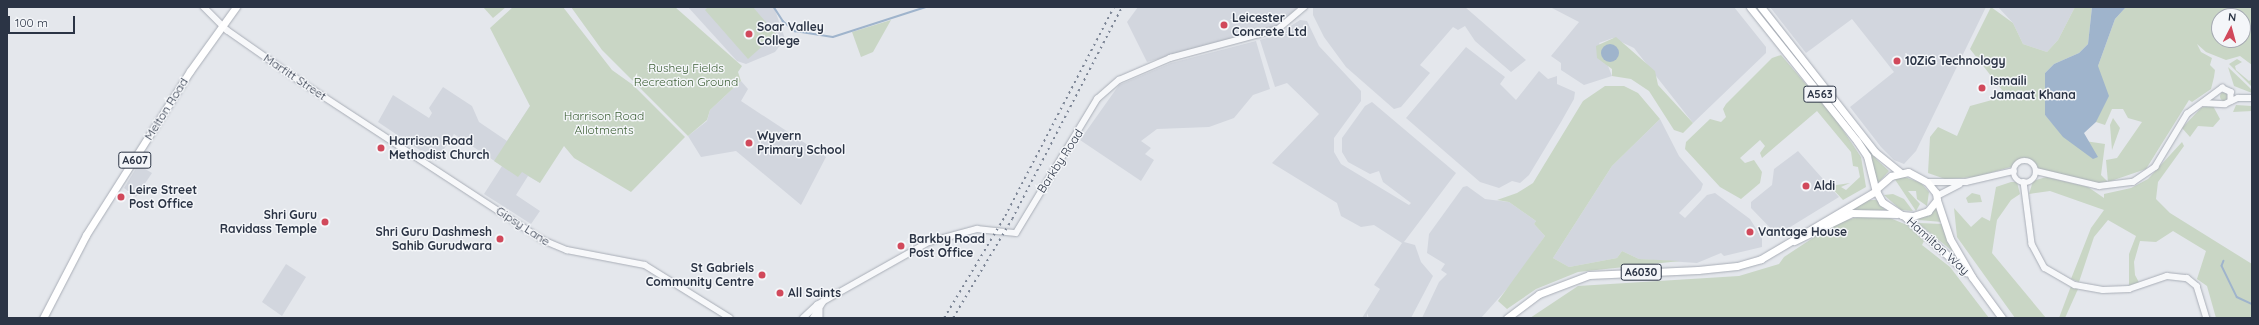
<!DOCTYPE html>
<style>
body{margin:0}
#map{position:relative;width:2259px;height:325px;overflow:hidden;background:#e4e7ec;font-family:Quicksand,sans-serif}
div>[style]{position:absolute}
.built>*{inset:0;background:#d2d6de}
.green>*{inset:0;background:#c9d6c5}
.round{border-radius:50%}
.water>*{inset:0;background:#9fb4cc}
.stream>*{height:1.5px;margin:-0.75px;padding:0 0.75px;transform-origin:0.75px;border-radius:0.75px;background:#9fb4cc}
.roads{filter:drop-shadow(0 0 1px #a9aeb7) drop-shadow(0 0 1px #a9aeb7)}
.tertiary>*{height:5.5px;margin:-2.75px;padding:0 2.75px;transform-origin:2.75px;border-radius:2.75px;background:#f7f8fa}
.tertiary>.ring{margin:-2.75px;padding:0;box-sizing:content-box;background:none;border:5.5px solid #f7f8fa;border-radius:50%}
.primary>*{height:7px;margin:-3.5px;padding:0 3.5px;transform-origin:3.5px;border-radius:3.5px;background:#fff}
.trunk>*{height:7px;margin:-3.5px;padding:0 3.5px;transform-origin:3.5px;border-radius:3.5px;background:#fff}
.rail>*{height:1.5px;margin-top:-0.75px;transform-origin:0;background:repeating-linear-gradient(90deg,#7d8696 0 2px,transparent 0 6px)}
.dots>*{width:11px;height:11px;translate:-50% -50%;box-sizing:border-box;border:2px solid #f4f6f9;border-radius:50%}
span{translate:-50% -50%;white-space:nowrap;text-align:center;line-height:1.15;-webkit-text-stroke:3px #f4f6f9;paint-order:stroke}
.shield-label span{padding:1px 3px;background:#f4f6f9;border:1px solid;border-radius:3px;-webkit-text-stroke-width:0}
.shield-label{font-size:11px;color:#2b3445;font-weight:700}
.poi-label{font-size:12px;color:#2b3445;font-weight:700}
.left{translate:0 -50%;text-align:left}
.right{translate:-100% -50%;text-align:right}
.park-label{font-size:12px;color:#3f6138}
.street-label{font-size:12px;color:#2b3445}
.frame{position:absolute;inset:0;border:8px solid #2b3445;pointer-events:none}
.north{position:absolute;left:2211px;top:8px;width:40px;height:40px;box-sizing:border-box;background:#f4f6f9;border:1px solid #a4a8b1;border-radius:50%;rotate:6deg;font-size:11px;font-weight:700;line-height:16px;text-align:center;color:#2b3445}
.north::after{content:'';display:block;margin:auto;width:14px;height:18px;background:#d1495b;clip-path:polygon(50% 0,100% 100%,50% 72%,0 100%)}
.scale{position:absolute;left:8px;top:16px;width:67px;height:18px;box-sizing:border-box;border:2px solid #2b3445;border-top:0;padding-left:5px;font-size:12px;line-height:14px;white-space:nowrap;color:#2b3445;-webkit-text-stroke:3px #f4f6f9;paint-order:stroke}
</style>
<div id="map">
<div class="built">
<div style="clip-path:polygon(688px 7px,774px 7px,785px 39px,775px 52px,746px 64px,737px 61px)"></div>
<div style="clip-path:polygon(1138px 7px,1298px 7px,1277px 26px,1147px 62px,1127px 22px)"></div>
<div style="clip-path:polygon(1313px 7px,1465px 7px,1526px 60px,1511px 72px,1475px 41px,1465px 26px,1458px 30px,1453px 27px,1420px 65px,1430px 73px,1401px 107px,1394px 109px,1346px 67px,1324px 37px,1313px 15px)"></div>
<div style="clip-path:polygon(1550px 7px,1734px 7px,1766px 47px,1766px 53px,1693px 123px,1634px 48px,1613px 38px,1599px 43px,1612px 76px,1584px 85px,1561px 70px,1561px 63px,1551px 56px,1579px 22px)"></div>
<div style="clip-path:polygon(1770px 7px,1986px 7px,1916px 151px,1904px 164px,1894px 160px,1881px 147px,1850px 107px,1894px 72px,1852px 19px,1806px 53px)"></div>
<div style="clip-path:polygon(1998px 7px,2075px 7px,2058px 40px,2047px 52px,2023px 44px,2013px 23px)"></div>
<div style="clip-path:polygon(1300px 20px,1307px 21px,1319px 46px,1361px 91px,1361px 101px,1334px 138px,1334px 152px,1341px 164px,1409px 205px,1411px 203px,1383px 182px,1379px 171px,1370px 174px,1348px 162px,1342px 152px,1342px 138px,1365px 106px,1372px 102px,1456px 173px,1404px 242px,1415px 245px,1421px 262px,1433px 276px,1411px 318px,1369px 318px,1367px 313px,1367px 318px,1362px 318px,1380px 289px,1374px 285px,1402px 243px,1374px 225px,1361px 227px,1341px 216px,1337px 203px,1272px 163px,1319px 114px,1287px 83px,1275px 87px,1260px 40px,1277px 35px)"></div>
<div style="clip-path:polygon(1256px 41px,1270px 89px,1253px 95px,1234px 118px,1209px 127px,1157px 129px,1141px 141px,1151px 148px,1145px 154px,1154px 160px,1141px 181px,1080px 140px,1119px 85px,1171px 63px)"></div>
<div style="clip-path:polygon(1466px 47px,1505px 77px,1500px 84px,1516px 100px,1539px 71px,1548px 79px,1557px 76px,1557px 84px,1575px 92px,1574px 99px,1561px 122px,1529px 175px,1520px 183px,1512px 181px,1499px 188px,1480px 182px,1406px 118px)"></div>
<div style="clip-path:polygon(741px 81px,748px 89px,741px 101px,826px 157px,801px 205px,736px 151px,701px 157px,688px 136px,707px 121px,710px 110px)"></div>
<div style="clip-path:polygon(443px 87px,472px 106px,479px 122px,507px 141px,530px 106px,540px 183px,528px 176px,516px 195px,540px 211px,531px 224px,484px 194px,502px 166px,454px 134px,436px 161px,378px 122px,393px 95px,429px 118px,432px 113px,429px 108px)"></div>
<div style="clip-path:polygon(1660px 119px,1679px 156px,1703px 184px,1701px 190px,1679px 213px,1685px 218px,1707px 195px,1715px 193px,1750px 219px,1762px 238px,1762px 247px,1724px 256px,1721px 253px,1697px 263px,1639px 259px,1622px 251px,1617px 258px,1569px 267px,1553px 258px,1612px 166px)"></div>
<div style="clip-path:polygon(1798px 151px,1839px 197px,1777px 235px,1751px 208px,1751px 202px,1772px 185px,1774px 169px)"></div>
<div style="clip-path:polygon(138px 165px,152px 173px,136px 197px,124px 188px)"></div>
<div style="clip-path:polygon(1467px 186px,1485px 199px,1509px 202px,1536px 221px,1534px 224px,1545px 236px,1513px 282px,1481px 318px,1422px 318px,1439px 282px,1447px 274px,1441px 270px,1445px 264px,1427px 253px,1429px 234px,1463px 187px)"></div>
<div style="clip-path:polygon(286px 264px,306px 277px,282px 316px,262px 302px)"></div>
</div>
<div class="green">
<div style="clip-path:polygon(483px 7px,506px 7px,493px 18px)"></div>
<div style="clip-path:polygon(513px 7px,563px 7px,612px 70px,633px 85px,685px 137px,631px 192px,574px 158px,564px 146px,540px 183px,522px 172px,518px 177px,494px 161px,530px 106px,490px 28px)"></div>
<div style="clip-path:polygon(571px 7px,675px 7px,742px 66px,738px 72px,741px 81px,710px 110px,707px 120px,688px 136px,602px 50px)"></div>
<div style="clip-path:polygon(708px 7px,753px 7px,776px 34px,748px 59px,705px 10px)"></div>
<div style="clip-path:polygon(1756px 7px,1759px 7px,1877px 160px,1889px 171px,1878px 183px,1860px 139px)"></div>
<div style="clip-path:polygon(1991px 7px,2013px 23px,2023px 44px,2047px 52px,2058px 40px,2075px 7px,2092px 7px,2088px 44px,2079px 53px,2054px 64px,2045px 73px,2045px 115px,2065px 138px,2105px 144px,2101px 175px,2109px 183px,2095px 183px,2035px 169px,2024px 157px,2014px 166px,1976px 177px,1945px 179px,1928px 173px,1930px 137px,1938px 127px,1957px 136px,1970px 106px,1992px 100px,2002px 90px,1970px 49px)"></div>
<div style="clip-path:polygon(evenodd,2126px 7px,2252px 7px,2252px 65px,2240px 56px,2226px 60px,2206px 52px,2197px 44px,2201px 52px,2212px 58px,2210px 65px,2215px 70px,2214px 77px,2211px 89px,2192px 102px,2189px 100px,2146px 169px,2108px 182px,2106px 160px,2117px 158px,2142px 122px,2128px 118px,2123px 109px,2112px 109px,2105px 125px,2096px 122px,2098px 66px,2115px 19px,2126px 7px,2219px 16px,2243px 16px,2243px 40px,2219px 40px,2219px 24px,2211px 29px,2219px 16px)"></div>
<div style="clip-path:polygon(891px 20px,873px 52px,861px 57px,852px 32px)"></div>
<div style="clip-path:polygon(1616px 37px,1655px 71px,1658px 85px,1693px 123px,1683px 133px,1674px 130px,1649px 91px,1631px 79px,1612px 76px,1612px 69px,1597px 58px,1596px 46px)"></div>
<div style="clip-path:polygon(1781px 55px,1835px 118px,1861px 157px,1866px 187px,1843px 200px,1830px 186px,1850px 183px,1841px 187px,1846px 190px,1860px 177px,1858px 167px,1853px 166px,1851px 152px,1817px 111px,1762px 158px,1760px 153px,1765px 146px,1760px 140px,1740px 158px,1745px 163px,1754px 160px,1762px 172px,1760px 183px,1741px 199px,1720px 187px,1685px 149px,1686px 142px,1710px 119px,1721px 122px,1726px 117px,1723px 109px,1726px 104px,1772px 58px)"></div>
<div style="clip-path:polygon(2237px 59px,2242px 62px,2235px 66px,2236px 70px,2249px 81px,2252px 79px,2252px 87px,2229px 64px)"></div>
<div style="clip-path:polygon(2228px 67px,2252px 90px,2252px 93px,2234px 86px)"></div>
<div style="clip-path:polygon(1605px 86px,1624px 86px,1638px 93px,1660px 119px,1612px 166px,1553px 258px,1569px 267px,1617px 258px,1622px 251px,1639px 259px,1680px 261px,1578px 272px,1536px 289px,1507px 309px,1498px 301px,1545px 236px,1534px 224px,1536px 221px,1509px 202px,1497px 200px,1517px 193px,1533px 183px,1583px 101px)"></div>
<div class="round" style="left:2219.5px;top:91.5px;width:9px;height:9px"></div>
<div style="clip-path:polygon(2212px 104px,2220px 119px,2213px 127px,2198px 126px,2190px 137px,2182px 128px,2201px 108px)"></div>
<div style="clip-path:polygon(2236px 105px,2252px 106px,2252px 111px,2233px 112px)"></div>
<div style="clip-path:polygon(2113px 118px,2120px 128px,2112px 150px,2110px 125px)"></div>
<div style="clip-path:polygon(2182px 142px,2184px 146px,2158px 182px,2156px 199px,2170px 213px,2252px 264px,2252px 318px,2216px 318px,2207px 286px,2197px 279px,2206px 251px,2173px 231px,2156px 242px,2140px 241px,2134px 262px,2135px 275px,2141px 286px,2129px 289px,2129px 254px,2136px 236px,2108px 220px,2094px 237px,2079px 282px,2071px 279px,2091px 228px,2104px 210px,2050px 191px,2029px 194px,2033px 181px,2046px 177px,2088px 187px,2104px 198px,2104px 194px,2131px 188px,2148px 179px)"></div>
<div style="clip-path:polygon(1905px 177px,1921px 183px,1929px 192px,1927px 206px,1917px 199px,1916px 191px,1908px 191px,1920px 204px,1916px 211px,1894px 178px)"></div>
<div style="clip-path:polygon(2011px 182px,2017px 182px,2020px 194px,2011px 200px,1997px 220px,1992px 253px,2046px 318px,2015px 318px,1957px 237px,1954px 208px,1971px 227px,1982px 217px,1990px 221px,1996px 187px)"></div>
<div style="clip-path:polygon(1972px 193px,1980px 195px,1982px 202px,1968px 203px,1966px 198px)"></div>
<div style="clip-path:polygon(1893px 194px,1904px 199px,1913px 211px,1901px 210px,1884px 195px)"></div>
<div style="clip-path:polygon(1866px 200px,1877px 200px,1885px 210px,1848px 211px)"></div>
<div style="clip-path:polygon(1936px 207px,1942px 222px,1919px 220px,1918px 218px)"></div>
<div style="clip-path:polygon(1861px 216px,1890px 218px,1907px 225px,1924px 241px,1922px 245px,1950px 267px,1989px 318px,1530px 318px,1578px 286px,1739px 276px,1779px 264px,1784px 257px,1834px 224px)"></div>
<div style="clip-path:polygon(1918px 223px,1942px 224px,1952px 250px,1951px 250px)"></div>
<div style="clip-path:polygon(2071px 286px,2078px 289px,2065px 318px,2059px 318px)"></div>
</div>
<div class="water">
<div style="clip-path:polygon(2092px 7px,2126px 7px,2115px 19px,2098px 66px,2109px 96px,2096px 122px,2084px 133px,2098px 157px,2093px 159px,2063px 137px,2045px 115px,2045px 73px,2054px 64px,2079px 53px,2088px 44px)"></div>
<div class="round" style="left:1601px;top:44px;width:18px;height:18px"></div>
</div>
<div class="stream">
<div style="left:774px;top:7px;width:17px;rotate:57deg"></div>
<div style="left:783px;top:21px;width:16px;rotate:40deg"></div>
<div style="left:795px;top:31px;width:38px;rotate:9deg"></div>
<div style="left:833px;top:37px;width:98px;rotate:-17.9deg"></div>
<div style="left:2224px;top:261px;width:5px;rotate:112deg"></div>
<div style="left:2222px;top:266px;width:34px;rotate:64deg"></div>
<div style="left:2237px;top:297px;width:17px;rotate:25deg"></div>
</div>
<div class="roads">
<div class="tertiary">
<div style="left:204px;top:7px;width:33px;rotate:45deg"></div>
<div style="left:227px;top:30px;width:85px;rotate:35deg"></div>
<div style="left:297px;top:79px;width:294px;rotate:33.2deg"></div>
<div style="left:543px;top:240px;width:26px;rotate:23deg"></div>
<div style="left:567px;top:250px;width:79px;rotate:10.9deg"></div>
<div style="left:645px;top:265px;width:100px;rotate:31.9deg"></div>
<div style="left:2203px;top:103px;width:22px;rotate:3deg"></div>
<div style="left:2225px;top:104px;width:14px;rotate:-25deg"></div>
<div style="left:2238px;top:98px;width:14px"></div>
<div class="ring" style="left:2014px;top:161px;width:16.5px;height:16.5px"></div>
<div style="left:2036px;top:171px;width:65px;rotate:13.4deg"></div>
<div style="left:2099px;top:186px;width:34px;rotate:-7deg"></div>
<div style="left:2133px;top:182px;width:27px;rotate:-34deg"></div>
<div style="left:2155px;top:167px;width:62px;rotate:-58.9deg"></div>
<div style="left:2187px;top:114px;width:44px;rotate:-36.6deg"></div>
<div style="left:2222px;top:88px;width:10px;rotate:24deg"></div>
<div style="left:2231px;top:92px;width:9px;rotate:90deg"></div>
<div style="left:1927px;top:182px;width:39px"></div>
<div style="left:1966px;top:182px;width:49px;rotate:-12.9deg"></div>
<div style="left:2024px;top:182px;width:63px;rotate:82.6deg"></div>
<div style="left:2032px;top:244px;width:27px;rotate:62deg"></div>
<div style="left:2045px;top:268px;width:34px;rotate:30deg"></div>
<div style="left:2075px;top:285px;width:28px;rotate:10deg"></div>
<div style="left:2103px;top:290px;width:26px;rotate:-2deg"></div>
<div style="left:2129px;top:289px;width:40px;rotate:-18.9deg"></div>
<div style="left:2167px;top:276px;width:20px;rotate:6deg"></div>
<div style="left:2187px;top:278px;width:13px;rotate:39deg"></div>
<div style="left:2197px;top:286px;width:34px;rotate:73deg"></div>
<div style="left:1937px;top:196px;width:25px;rotate:-27deg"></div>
<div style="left:820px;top:310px;width:8px;rotate:90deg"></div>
<div style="left:803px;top:318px;width:19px;rotate:-43deg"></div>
<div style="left:817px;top:305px;width:129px;rotate:-29.4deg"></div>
<div style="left:929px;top:242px;width:50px;rotate:-15.2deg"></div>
<div style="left:977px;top:229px;width:39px;rotate:6deg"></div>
<div style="left:1016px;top:233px;width:157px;rotate:-58.8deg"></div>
<div style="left:1097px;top:99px;width:29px;rotate:-41deg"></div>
<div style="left:1119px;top:80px;width:56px;rotate:-23.3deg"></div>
<div style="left:1170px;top:58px;width:112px;rotate:-15deg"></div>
<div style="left:1278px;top:29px;width:34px;rotate:-40deg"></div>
<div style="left:813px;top:318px;width:19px;rotate:-58deg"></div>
</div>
<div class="primary">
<div style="left:43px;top:318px;width:93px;rotate:-62.6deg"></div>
<div style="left:86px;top:235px;width:194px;rotate:-57.6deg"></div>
<div style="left:190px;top:71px;width:79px;rotate:-54.3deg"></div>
</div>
<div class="trunk">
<div style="left:1750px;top:7px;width:171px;rotate:51.4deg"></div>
<div style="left:1857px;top:141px;width:18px;rotate:56deg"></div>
<div style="left:1867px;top:156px;width:36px;rotate:76deg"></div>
<div style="left:1876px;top:191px;width:13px;rotate:61deg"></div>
<div style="left:1882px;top:202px;width:24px;rotate:33deg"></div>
<div style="left:1902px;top:215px;width:11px;rotate:5deg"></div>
<div style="left:1913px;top:216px;width:16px;rotate:-18deg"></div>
<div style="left:1928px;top:211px;width:14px;rotate:-51deg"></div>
<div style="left:1937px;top:200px;width:7px;rotate:-98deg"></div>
<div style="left:1936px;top:193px;width:14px;rotate:-129deg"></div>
<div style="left:1927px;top:182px;width:21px;rotate:-152deg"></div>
<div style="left:1908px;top:172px;width:17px;rotate:167deg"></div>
<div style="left:1891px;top:176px;width:20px;rotate:139deg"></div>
<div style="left:1761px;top:7px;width:184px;rotate:51.8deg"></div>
<div style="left:1875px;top:152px;width:32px;rotate:39deg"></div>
<div style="left:1937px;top:200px;width:41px;rotate:71.6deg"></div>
<div style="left:1950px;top:239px;width:44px;rotate:59.9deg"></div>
<div style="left:1972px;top:277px;width:51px;rotate:53.8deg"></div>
<div style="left:1904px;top:216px;width:84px;rotate:42.1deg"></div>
<div style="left:1794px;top:241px;width:64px;rotate:-25.8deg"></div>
<div style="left:1852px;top:213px;width:45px;rotate:1.3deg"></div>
<div style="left:1507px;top:318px;width:40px;rotate:-37deg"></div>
<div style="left:1539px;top:294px;width:53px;rotate:-20.8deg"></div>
<div style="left:1589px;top:275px;width:109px;rotate:-2.6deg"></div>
<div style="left:1698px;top:270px;width:39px;rotate:-6deg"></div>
<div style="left:1737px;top:266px;width:25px;rotate:-16deg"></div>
<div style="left:1761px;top:259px;width:134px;rotate:-30.6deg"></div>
</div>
</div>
<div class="rail">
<div style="left:944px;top:318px;width:119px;rotate:-59.1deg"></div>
<div style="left:1005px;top:216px;width:236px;rotate:-62.5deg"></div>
<div style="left:953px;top:318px;width:115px;rotate:-59.2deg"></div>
<div style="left:1012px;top:219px;width:239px;rotate:-62.6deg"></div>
</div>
<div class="dots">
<div style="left:1224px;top:25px;background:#d1495b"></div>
<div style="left:749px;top:34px;background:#d1495b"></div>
<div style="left:1897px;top:61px;background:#d1495b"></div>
<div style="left:1982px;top:88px;background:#d1495b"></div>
<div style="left:749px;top:143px;background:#d1495b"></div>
<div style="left:381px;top:148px;background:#d1495b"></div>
<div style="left:1806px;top:186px;background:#d1495b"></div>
<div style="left:121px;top:197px;background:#d1495b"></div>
<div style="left:325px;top:222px;background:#d1495b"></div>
<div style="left:1750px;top:232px;background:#d1495b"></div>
<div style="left:500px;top:239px;background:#d1495b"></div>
<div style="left:901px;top:246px;background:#d1495b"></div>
<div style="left:762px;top:275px;background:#d1495b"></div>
<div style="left:780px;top:293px;background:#d1495b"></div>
</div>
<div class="shield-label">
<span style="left:1820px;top:94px">A563</span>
<span style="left:135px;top:160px">A607</span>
<span style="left:1641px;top:272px">A6030</span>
</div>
<div class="poi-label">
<span class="left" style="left:1232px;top:25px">Leicester<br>Concrete Ltd</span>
<span class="left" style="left:757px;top:34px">Soar Valley<br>College</span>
<span class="left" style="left:1905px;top:61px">10ZiG Technology</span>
<span class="left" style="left:1990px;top:88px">Ismaili<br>Jamaat Khana</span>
<span class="left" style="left:757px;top:143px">Wyvern<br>Primary School</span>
<span class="left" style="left:389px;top:148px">Harrison Road<br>Methodist Church</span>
<span class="left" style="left:1814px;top:186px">Aldi</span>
<span class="left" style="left:129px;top:197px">Leire Street<br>Post Office</span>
<span class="right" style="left:317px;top:222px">Shri Guru<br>Ravidass Temple</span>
<span class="right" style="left:492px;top:239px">Shri Guru Dashmesh<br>Sahib Gurudwara</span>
<span class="left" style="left:1758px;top:232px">Vantage House</span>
<span class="left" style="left:909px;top:246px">Barkby Road<br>Post Office</span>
<span class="right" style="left:754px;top:275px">St Gabriels<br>Community Centre</span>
<span class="left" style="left:788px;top:293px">All Saints</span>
</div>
<div class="park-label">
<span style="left:686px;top:75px">Rushey Fields<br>Recreation Ground</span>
<span style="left:604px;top:123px">Harrison Road<br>Allotments</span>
</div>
<div class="street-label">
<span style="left:295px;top:77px;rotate:34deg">Marfitt Street</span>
<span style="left:166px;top:109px;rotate:-58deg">Melton Road</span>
<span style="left:1060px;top:161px;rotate:-57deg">Barkby Road</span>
<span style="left:523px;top:226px;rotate:33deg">Gipsy Lane</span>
<span style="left:1938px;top:246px;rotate:42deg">Hamilton Way</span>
</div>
<div class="frame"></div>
<div class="north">N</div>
<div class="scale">100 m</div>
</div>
